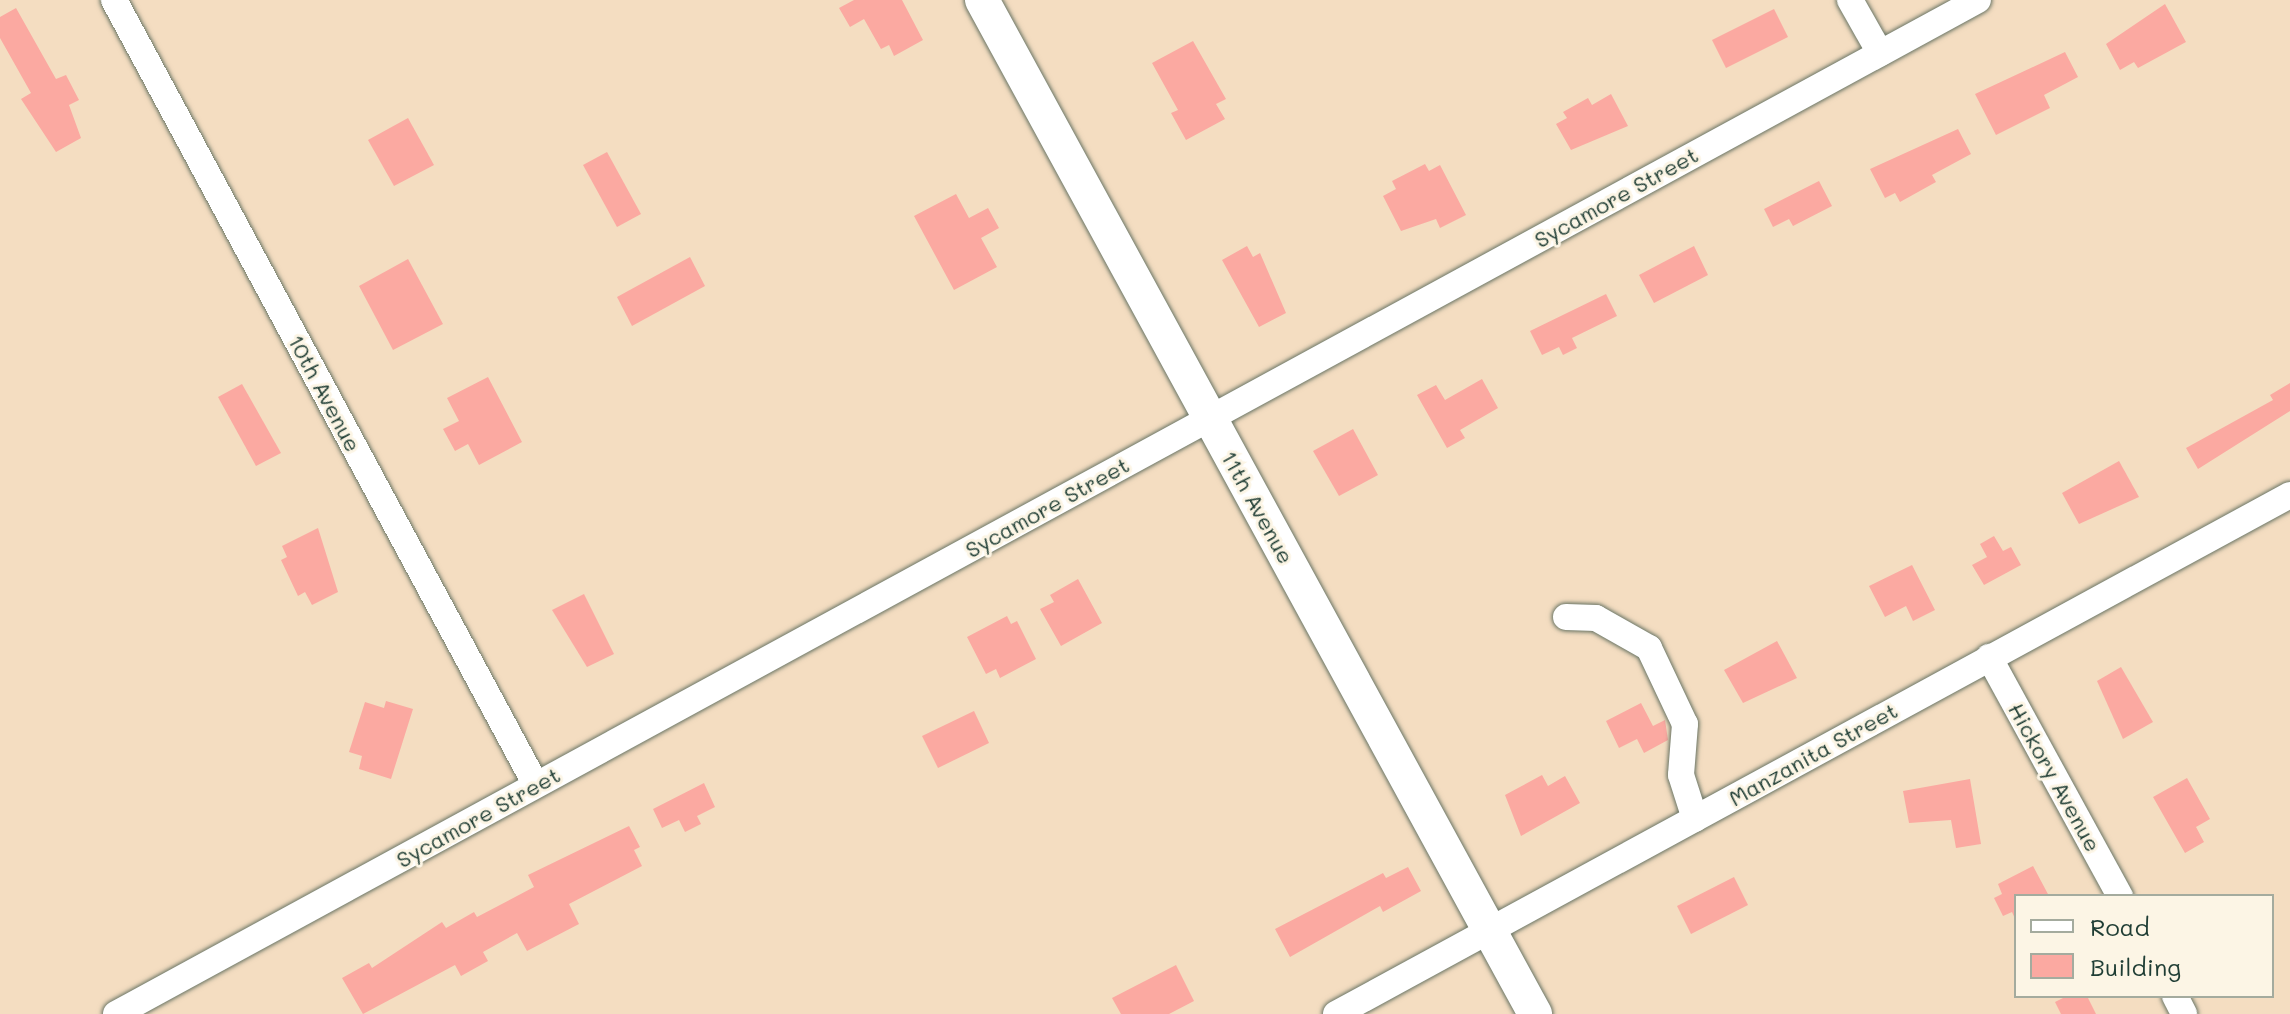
<!DOCTYPE html>
<style>
body{margin:0}
#map{position:relative;width:2290px;height:1014px;overflow:hidden;background:#f4ddc1;font-family:Mali,sans-serif}
div>[style]{position:absolute}
.building>*{inset:0;background:#fba9a1}
.roads{filter:drop-shadow(0 0 2px #6a7565) drop-shadow(0 0 2px #6a7565)}
.minor>*{height:26px;margin:-13px;padding:0 13px;transform-origin:13px;border-radius:13px;background:#fff}
.major>*{height:34px;margin:-17px;padding:0 17px;transform-origin:17px;border-radius:17px;background:#fff}
span{translate:-50% -50%;white-space:nowrap;text-align:center;line-height:1.15;-webkit-text-stroke:6px #fcf5e5;paint-order:stroke}
.street-label{font-size:22px;color:#1f3d34}
.legend{position:absolute;left:2014px;top:894px;width:260px;height:104px;box-sizing:border-box;background:#fcf5e5;border:2px solid #a4ab9e;margin:0;padding:10px 14px;list-style:none;font-size:24px;color:#1f3d34}
.legend li{display:flex;align-items:center;gap:16px;height:40px}
.legend b{width:40px;border:2px solid #a4ab9e}
</style>
<div id="map">
<div class="building">
<div style="clip-path:polygon(854px 0,902px 0,923px 40px,894px 56px,889px 45px,881px 49px,864px 19px,850px 27px,839px 8px)"></div>
<div style="clip-path:polygon(2165px 4px,2186px 42px,2138px 68px,2134px 62px,2120px 70px,2106px 44px)"></div>
<div style="clip-path:polygon(16px 8px,56px 79px,66px 75px,79px 100px,69px 105px,81px 138px,56px 152px,21px 99px,31px 93px,0 38px,0 17px)"></div>
<div style="clip-path:polygon(1774px 9px,1788px 37px,1726px 68px,1712px 40px)"></div>
<div style="clip-path:polygon(1193px 41px,1226px 99px,1216px 104px,1225px 119px,1186px 140px,1171px 113px,1178px 110px,1152px 63px)"></div>
<div style="clip-path:polygon(2065px 52px,2078px 77px,2044px 95px,2050px 108px,1996px 135px,1975px 94px)"></div>
<div style="clip-path:polygon(1611px 94px,1628px 126px,1571px 150px,1556px 124px,1567px 118px,1563px 112px,1588px 98px,1592px 105px)"></div>
<div style="clip-path:polygon(408px 118px,434px 165px,394px 186px,368px 140px)"></div>
<div style="clip-path:polygon(1958px 129px,1971px 154px,1932px 175px,1936px 182px,1900px 202px,1895px 193px,1885px 198px,1870px 169px)"></div>
<div style="clip-path:polygon(607px 152px,641px 214px,617px 227px,583px 165px)"></div>
<div style="clip-path:polygon(1425px 164px,1429px 171px,1440px 165px,1466px 215px,1440px 228px,1436px 219px,1401px 231px,1383px 196px,1396px 189px,1392px 181px)"></div>
<div style="clip-path:polygon(1819px 181px,1832px 206px,1793px 226px,1789px 219px,1773px 227px,1764px 209px)"></div>
<div style="clip-path:polygon(956px 194px,969px 218px,988px 208px,999px 228px,981px 238px,997px 267px,954px 290px,914px 216px)"></div>
<div style="clip-path:polygon(1247px 246px,1253px 257px,1260px 253px,1286px 313px,1259px 327px,1222px 260px)"></div>
<div style="clip-path:polygon(1694px 246px,1708px 275px,1654px 303px,1639px 275px)"></div>
<div style="clip-path:polygon(690px 257px,705px 286px,632px 326px,617px 297px)"></div>
<div style="clip-path:polygon(408px 259px,443px 324px,393px 350px,359px 286px)"></div>
<div style="clip-path:polygon(1606px 294px,1617px 316px,1572px 338px,1577px 348px,1563px 355px,1559px 347px,1542px 355px,1530px 331px)"></div>
<div style="clip-path:polygon(488px 377px,522px 442px,479px 465px,468px 444px,455px 451px,443px 429px,459px 421px,447px 398px)"></div>
<div style="clip-path:polygon(1482px 379px,1498px 408px,1460px 430px,1465px 438px,1447px 448px,1417px 395px,1436px 385px,1445px 400px)"></div>
<div style="clip-path:polygon(2290px 383px,2290px 411px,2198px 469px,2186px 448px,2273px 400px,2270px 395px)"></div>
<div style="clip-path:polygon(242px 384px,281px 453px,256px 466px,218px 397px)"></div>
<div style="clip-path:polygon(1353px 429px,1378px 475px,1339px 496px,1313px 451px)"></div>
<div style="clip-path:polygon(2119px 461px,2139px 497px,2079px 524px,2062px 493px)"></div>
<div style="clip-path:polygon(318px 528px,338px 592px,312px 605px,305px 592px,298px 596px,281px 560px,287px 557px,282px 546px)"></div>
<div style="clip-path:polygon(1994px 536px,2003px 551px,2011px 547px,2021px 565px,1984px 585px,1972px 565px,1987px 557px,1980px 544px)"></div>
<div style="clip-path:polygon(1912px 565px,1935px 610px,1913px 621px,1906px 606px,1885px 617px,1869px 586px)"></div>
<div style="clip-path:polygon(1078px 579px,1102px 623px,1061px 646px,1040px 609px,1054px 602px,1050px 595px)"></div>
<div style="clip-path:polygon(584px 594px,614px 654px,587px 667px,552px 610px)"></div>
<div style="clip-path:polygon(1007px 616px,1011px 624px,1017px 621px,1036px 659px,1000px 678px,996px 669px,986px 674px,967px 637px)"></div>
<div style="clip-path:polygon(1777px 641px,1797px 678px,1743px 703px,1724px 670px)"></div>
<div style="clip-path:polygon(2121px 667px,2153px 722px,2123px 739px,2097px 681px)"></div>
<div style="clip-path:polygon(386px 701px,413px 709px,391px 779px,359px 769px,362px 756px,349px 752px,365px 702px,384px 708px)"></div>
<div style="clip-path:polygon(1641px 703px,1653px 726px,1665px 720px,1668px 740px,1644px 753px,1637px 739px,1619px 748px,1606px 721px)"></div>
<div style="clip-path:polygon(974px 711px,989px 743px,938px 768px,922px 736px)"></div>
<div style="clip-path:polygon(1542px 775px,1548px 786px,1565px 776px,1580px 803px,1521px 836px,1505px 795px)"></div>
<div style="clip-path:polygon(2187px 778px,2210px 819px,2196px 827px,2204px 842px,2185px 853px,2153px 797px)"></div>
<div style="clip-path:polygon(1970px 779px,1981px 844px,1956px 848px,1951px 820px,1909px 823px,1903px 791px)"></div>
<div style="clip-path:polygon(704px 783px,715px 807px,697px 816px,701px 824px,685px 832px,679px 820px,662px 828px,653px 809px)"></div>
<div style="clip-path:polygon(629px 826px,640px 847px,634px 850px,642px 866px,569px 904px,579px 924px,527px 951px,517px 933px,483px 952px,488px 961px,461px 976px,455px 965px,363px 1014px,342px 978px,369px 963px,372px 968px,442px 922px,446px 928px,474px 912px,477px 917px,534px 887px,528px 875px)"></div>
<div style="clip-path:polygon(2033px 866px,2049px 896px,2016px 896px,2016px 921px,2012px 912px,2003px 916px,1994px 898px,2002px 894px,1998px 884px)"></div>
<div style="clip-path:polygon(1408px 867px,1421px 891px,1383px 912px,1380px 906px,1290px 957px,1275px 929px,1383px 873px,1386px 878px)"></div>
<div style="clip-path:polygon(1734px 877px,1748px 905px,1691px 934px,1677px 906px)"></div>
<div style="clip-path:polygon(1176px 965px,1194px 1001px,1169px 1014px,1121px 1014px,1112px 998px)"></div>
<div style="clip-path:polygon(2067px 996px,2087px 996px,2096px 1014px,2061px 1014px,2055px 1002px)"></div>
</div>
<div class="roads">
<div class="minor">
<div style="left:114px;top:0;width:891px;rotate:61.74deg"></div>
<div style="left:1850px;top:0;width:61px;rotate:60.5deg"></div>
<div style="left:1566px;top:617px;width:30px;rotate:2deg"></div>
<div style="left:1596px;top:618px;width:61px;rotate:29.5deg"></div>
<div style="left:1649px;top:648px;width:84px;rotate:64.7deg"></div>
<div style="left:1685px;top:724px;width:51px;rotate:94.5deg"></div>
<div style="left:1681px;top:775px;width:46px;rotate:72.3deg"></div>
<div style="left:1989px;top:657px;width:273px;rotate:61.3deg"></div>
<div style="left:2175px;top:996px;width:20px;rotate:63deg"></div>
<div style="left:116px;top:1014px;width:2120px;rotate:-28.57deg"></div>
<div style="left:1336px;top:1014px;width:1086px;rotate:-28.55deg"></div>
</div>
<div class="major">
<div style="left:982px;top:0;width:1155px;rotate:61.39deg"></div>
</div>
</div>
<div class="street-label">
<span style="left:1616px;top:197px;rotate:-29deg">Sycamore Street</span>
<span style="left:325px;top:393px;rotate:62deg">10th Avenue</span>
<span style="left:1047px;top:507px;rotate:-29deg">Sycamore Street</span>
<span style="left:1258px;top:507px;rotate:61deg">11th Avenue</span>
<span style="left:1813px;top:754px;rotate:-29deg">Manzanita Street</span>
<span style="left:2055px;top:777px;rotate:61deg">Hickory Avenue</span>
<span style="left:478px;top:817px;rotate:-29deg">Sycamore Street</span>
</div>
<ul class="legend">
<li><b style="height:10px;background:#fff"></b>Road</li>
<li><b style="height:22px;background:#fba9a1"></b>Building</li>
</ul>
</div>
